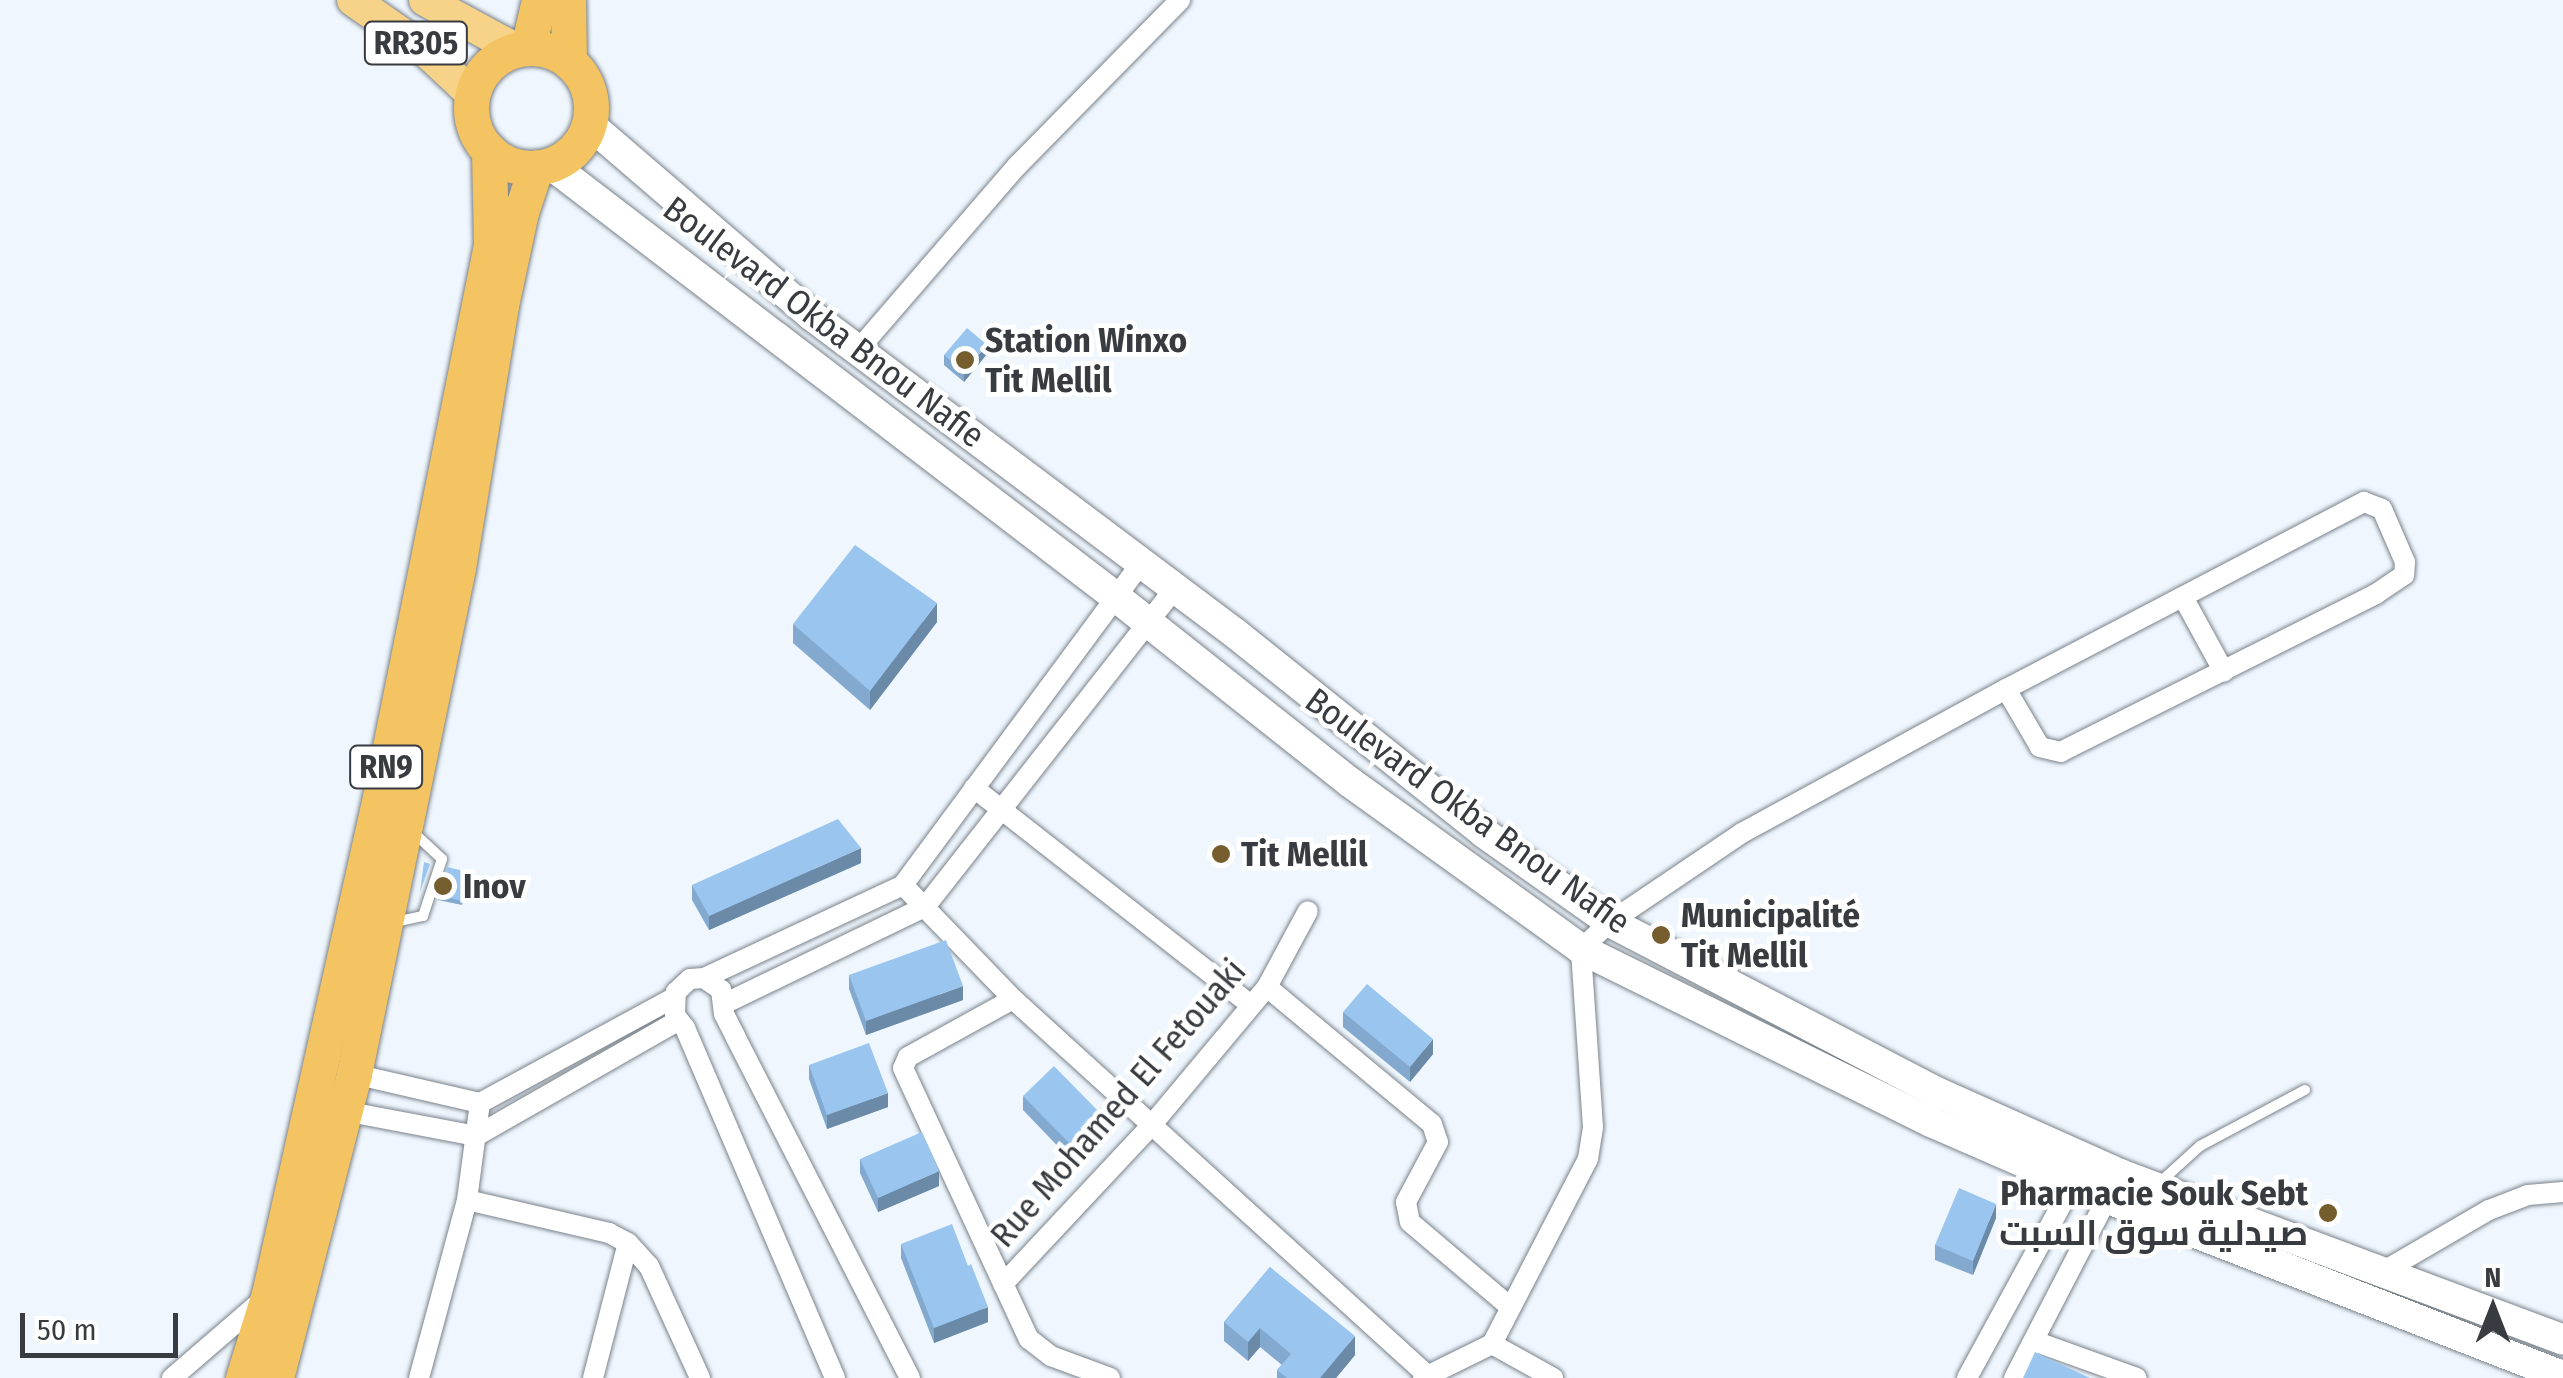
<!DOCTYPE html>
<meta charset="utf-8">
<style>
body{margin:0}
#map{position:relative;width:2563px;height:1378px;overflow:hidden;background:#eff6fe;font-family:"Fira Sans Condensed",Cairo,sans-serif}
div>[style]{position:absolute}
.roads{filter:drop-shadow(0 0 2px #7a828a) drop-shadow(0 0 2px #7a828a)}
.service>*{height:10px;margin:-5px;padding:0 5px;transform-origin:5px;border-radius:5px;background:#fff}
.minor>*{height:20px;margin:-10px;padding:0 10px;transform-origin:10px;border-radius:10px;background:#fff}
.secondary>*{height:30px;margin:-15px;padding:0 15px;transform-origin:15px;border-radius:15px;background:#fff}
.primary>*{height:32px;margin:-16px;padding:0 16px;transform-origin:16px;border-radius:16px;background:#f7d389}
.trunk>*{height:35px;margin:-17.5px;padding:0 17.5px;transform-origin:17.5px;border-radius:17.5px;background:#f4c462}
.trunk>.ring{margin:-17.5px;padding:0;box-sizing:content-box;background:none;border:35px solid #f4c462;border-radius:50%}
.wall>*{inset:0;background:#84a9ce}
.shaded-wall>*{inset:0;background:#6b8aa7}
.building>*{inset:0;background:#99c5ef}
.dots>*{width:28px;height:28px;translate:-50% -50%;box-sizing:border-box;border:5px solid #fff;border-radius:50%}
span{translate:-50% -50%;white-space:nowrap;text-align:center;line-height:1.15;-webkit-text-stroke:9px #fff;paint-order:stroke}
.shield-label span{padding:2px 8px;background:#fff;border:2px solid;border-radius:8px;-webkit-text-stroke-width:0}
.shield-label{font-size:32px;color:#383b3f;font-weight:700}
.street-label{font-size:35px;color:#383b3f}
.poi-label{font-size:35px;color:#383b3f;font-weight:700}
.left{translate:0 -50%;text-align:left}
.right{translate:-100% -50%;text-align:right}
.north{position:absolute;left:2443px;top:1258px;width:100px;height:100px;-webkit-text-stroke:8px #fff;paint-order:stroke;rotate:0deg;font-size:28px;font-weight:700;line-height:40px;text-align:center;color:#383b3f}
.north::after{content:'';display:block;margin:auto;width:35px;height:45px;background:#383b3f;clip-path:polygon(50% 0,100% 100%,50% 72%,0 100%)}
.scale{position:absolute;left:20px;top:1313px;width:158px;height:45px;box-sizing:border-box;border:5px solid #383b3f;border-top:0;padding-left:12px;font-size:30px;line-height:35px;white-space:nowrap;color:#383b3f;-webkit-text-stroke:8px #fff;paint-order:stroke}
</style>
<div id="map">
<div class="roads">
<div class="service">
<div style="left:390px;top:923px;width:34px;rotate:-12deg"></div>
<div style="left:423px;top:916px;width:60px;rotate:-71.6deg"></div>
<div style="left:442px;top:859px;width:40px;rotate:-137deg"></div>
<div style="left:2157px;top:1185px;width:58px;rotate:-42.2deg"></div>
<div style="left:2200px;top:1146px;width:119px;rotate:-28.1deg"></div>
</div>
<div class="minor">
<div style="left:858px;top:350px;width:243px;rotate:-49.2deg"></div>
<div style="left:1017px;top:166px;width:233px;rotate:-45.5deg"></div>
<div style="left:2183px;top:597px;width:85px;rotate:61.3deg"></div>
<div style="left:974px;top:788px;width:352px;rotate:38.1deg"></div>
<div style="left:903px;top:885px;width:158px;rotate:46deg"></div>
<div style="left:1013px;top:999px;width:561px;rotate:42.25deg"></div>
<div style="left:704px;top:978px;width:220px;rotate:-25deg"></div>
<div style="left:903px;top:885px;width:402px;rotate:-53.5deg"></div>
<div style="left:1267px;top:987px;width:214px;rotate:39.7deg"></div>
<div style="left:1432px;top:1124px;width:19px;rotate:72deg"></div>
<div style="left:1438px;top:1142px;width:68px;rotate:118.1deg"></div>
<div style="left:1406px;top:1202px;width:20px;rotate:79deg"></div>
<div style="left:1410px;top:1222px;width:130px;rotate:40.3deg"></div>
<div style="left:1013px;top:999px;width:120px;rotate:151.1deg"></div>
<div style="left:908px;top:1057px;width:12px;rotate:114deg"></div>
<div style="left:903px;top:1068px;width:299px;rotate:65.1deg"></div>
<div style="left:1029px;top:1339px;width:28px;rotate:38deg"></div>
<div style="left:1051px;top:1356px;width:63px;rotate:20.4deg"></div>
<div style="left:726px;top:1003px;width:221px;rotate:-25.8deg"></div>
<div style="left:925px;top:907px;width:405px;rotate:-51.9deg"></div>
<div style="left:354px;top:1074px;width:129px;rotate:13deg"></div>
<div style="left:480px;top:1103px;width:220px;rotate:-28.5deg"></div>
<div style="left:344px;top:1111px;width:134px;rotate:10.7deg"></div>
<div style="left:476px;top:1136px;width:232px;rotate:-29.7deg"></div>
<div style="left:467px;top:1200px;width:146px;rotate:13.1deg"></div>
<div style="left:609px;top:1233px;width:21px;rotate:28deg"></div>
<div style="left:628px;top:1243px;width:31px;rotate:48deg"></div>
<div style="left:649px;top:1266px;width:123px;rotate:65.5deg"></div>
<div style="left:2384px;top:1271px;width:121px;rotate:-30.2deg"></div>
<div style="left:2489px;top:1210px;width:42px;rotate:-21deg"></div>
<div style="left:2528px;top:1195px;width:35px;rotate:-5deg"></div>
<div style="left:1003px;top:1284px;width:215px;rotate:-46.9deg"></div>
<div style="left:1150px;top:1127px;width:182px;rotate:-50.1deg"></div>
<div style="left:1267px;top:987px;width:86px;rotate:-61.7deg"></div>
<div style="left:2034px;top:1341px;width:109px;rotate:19.8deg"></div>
<div style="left:1492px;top:1344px;width:70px;rotate:29.1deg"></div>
<div style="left:172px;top:1378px;width:116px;rotate:-40.8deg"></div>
<div style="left:419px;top:1378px;width:184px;rotate:-74.9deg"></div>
<div style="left:467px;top:1200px;width:98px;rotate:-82.4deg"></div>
<div style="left:593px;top:1378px;width:139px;rotate:-75.5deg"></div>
<div style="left:835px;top:1378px;width:381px;rotate:-113.2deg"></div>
<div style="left:685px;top:1028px;width:16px;rotate:-128deg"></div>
<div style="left:675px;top:1015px;width:23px;rotate:-88deg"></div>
<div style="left:676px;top:992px;width:19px;rotate:-43deg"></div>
<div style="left:690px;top:979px;width:14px;rotate:-4deg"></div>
<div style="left:704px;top:978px;width:21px;rotate:35deg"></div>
<div style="left:721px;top:990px;width:24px;rotate:83deg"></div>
<div style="left:724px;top:1014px;width:25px;rotate:63deg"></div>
<div style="left:735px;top:1036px;width:384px;rotate:62.9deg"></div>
<div style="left:1423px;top:1378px;width:77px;rotate:-26.2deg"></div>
<div style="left:1492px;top:1344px;width:208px;rotate:-62.6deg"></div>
<div style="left:1588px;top:1159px;width:32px;rotate:-81deg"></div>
<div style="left:1593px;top:1127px;width:178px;rotate:-93.9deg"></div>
<div style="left:1581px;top:949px;width:40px;rotate:-43deg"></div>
<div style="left:1610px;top:922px;width:159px;rotate:-34deg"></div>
<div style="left:1742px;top:833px;width:301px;rotate:-28.6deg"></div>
<div style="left:2006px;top:689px;width:404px;rotate:-27.6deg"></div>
<div style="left:2364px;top:502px;width:19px;rotate:21deg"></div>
<div style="left:2382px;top:509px;width:58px;rotate:66.5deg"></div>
<div style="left:2405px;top:562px;width:13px;rotate:94deg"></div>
<div style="left:2404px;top:575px;width:34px;rotate:146deg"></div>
<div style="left:2376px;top:594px;width:352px;rotate:153.4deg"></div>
<div style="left:2061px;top:752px;width:22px;rotate:-167deg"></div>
<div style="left:2040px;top:747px;width:67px;rotate:-120.4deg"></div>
<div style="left:1967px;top:1378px;width:234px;rotate:-61.4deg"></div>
<div style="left:2014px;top:1378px;width:213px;rotate:-62.6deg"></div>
</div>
<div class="secondary">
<div style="left:589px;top:124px;width:293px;rotate:40.7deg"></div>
<div style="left:811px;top:315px;width:531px;rotate:36.89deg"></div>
<div style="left:1236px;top:634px;width:318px;rotate:38.7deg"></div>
<div style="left:1484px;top:833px;width:154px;rotate:35.2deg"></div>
<div style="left:1610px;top:922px;width:371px;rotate:27.5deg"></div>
<div style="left:1939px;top:1093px;width:198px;rotate:24.1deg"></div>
<div style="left:2120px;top:1174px;width:473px;rotate:20.5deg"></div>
<div style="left:550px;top:164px;width:713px;rotate:37.42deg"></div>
<div style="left:1116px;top:597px;width:300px;rotate:38.4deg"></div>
<div style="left:1351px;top:783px;width:284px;rotate:35.8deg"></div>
<div style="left:1581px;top:949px;width:390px;rotate:26.3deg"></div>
<div style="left:1931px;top:1122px;width:191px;rotate:23.5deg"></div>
<div style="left:2106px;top:1198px;width:490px;rotate:21.3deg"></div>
</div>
<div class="primary">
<div style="left:353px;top:0;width:88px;rotate:34.8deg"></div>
<div style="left:425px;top:50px;width:66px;rotate:43.2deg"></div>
<div style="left:425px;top:0;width:105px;rotate:28.5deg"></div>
</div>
<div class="trunk">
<div style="left:568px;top:0;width:61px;rotate:89.1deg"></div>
<div style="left:528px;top:48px;width:49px;rotate:-77.1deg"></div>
<div class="ring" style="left:471px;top:48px;width:85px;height:85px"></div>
<div style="left:243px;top:1378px;width:88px;rotate:-72.8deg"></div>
<div style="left:269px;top:1294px;width:509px;rotate:-77.41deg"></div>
<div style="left:380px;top:797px;width:563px;rotate:-78.63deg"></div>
<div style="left:491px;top:245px;width:95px;rotate:-91.2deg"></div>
<div style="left:276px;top:1378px;width:314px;rotate:-75.6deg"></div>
<div style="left:354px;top:1074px;width:517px;rotate:-78.39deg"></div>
<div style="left:458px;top:568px;width:266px;rotate:-80.7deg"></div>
<div style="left:501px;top:305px;width:95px;rotate:-77.9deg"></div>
<div style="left:521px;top:212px;width:47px;rotate:-71.6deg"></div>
</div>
</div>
<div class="wall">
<div style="clip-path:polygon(987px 354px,964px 382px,944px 365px,944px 355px)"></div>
<div style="clip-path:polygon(937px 622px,870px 710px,793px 643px,793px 624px)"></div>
<div style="clip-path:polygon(861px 863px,709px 930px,692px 900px,692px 885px)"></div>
<div style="clip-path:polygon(468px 877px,462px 905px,438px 900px,438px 895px)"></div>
<div style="clip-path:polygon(849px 975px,963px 1000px,866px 1035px,849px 989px)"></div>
<div style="clip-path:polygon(1343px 1012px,1433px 1054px,1410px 1082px,1343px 1027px)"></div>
<div style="clip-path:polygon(809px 1065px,888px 1107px,827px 1129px,809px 1079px)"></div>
<div style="clip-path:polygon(1023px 1096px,1102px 1130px,1071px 1160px,1023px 1110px)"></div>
<div style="clip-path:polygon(860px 1159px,939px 1186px,878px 1212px,860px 1173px)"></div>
<div style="clip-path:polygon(1996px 1218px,1973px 1275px,1935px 1260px,1935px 1245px)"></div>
<div style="clip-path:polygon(901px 1244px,968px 1266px,988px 1322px,934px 1343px,901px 1258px)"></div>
<div style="clip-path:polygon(1270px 1267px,1355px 1355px,1336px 1378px,1277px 1378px,1277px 1370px,1282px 1365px,1260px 1347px,1248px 1361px,1224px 1341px,1224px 1322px)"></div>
</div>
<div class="shaded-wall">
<div style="clip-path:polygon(987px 345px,987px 354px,964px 382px,964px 372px)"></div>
<div style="clip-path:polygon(937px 603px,937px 622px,870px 710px,870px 691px)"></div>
<div style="clip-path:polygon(861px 848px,861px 863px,709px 930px,709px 916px)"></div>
<div style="clip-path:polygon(963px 986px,963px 1000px,866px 1035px,866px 1021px)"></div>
<div style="clip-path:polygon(1433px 1039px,1433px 1054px,1410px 1082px,1410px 1067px)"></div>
<div style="clip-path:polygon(888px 1093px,888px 1107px,827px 1129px,827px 1115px)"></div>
<div style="clip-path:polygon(1102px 1115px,1102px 1130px,1071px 1160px,1071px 1145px)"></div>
<div style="clip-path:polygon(939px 1171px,939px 1186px,878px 1212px,878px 1198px)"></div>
<div style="clip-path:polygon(1996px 1204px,1996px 1218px,1973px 1275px,1973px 1261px)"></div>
<div style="clip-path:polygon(988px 1307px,988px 1322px,934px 1343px,934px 1328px)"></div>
<div style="clip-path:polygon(1260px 1328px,1260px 1347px,1248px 1361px,1248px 1342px)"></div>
<div style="clip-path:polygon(1355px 1336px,1355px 1355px,1336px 1378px,1320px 1378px)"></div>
</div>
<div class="building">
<div style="clip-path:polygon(967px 328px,987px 345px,964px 372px,944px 355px)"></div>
<div style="clip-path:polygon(855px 545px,937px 603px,870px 691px,793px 624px)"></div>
<div style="clip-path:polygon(838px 819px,861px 848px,709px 916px,692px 885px)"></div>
<div style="clip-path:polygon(424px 862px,430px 864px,420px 892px)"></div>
<div style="clip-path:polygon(447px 867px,468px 872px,462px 901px,438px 895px)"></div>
<div style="clip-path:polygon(946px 940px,963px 986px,866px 1021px,849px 975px)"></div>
<div style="clip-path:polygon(1367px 984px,1433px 1039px,1410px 1067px,1343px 1012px)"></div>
<div style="clip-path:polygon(869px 1043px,888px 1093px,827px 1115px,809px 1065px)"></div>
<div style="clip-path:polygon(1054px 1066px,1102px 1115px,1071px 1145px,1023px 1096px)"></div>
<div style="clip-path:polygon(922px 1132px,939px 1171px,878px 1198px,860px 1159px)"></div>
<div style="clip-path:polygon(1959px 1188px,1996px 1204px,1973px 1261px,1935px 1245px)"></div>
<div style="clip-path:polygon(952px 1224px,968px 1266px,971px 1264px,988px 1307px,934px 1328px,901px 1244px)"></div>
<div style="clip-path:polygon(1270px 1267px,1355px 1336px,1320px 1378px,1287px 1378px,1277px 1370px,1291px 1354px,1260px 1328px,1248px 1342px,1224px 1322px)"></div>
<div style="clip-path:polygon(2035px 1352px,2090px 1378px,2023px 1378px)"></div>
</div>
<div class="dots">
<div style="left:965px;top:360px;background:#765d2e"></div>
<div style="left:1221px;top:854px;background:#765d2e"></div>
<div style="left:443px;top:886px;background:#765d2e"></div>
<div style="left:1661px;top:935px;background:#765d2e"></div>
<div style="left:2328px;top:1213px;background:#765d2e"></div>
</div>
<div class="shield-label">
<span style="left:416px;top:43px">RR305</span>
<span style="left:386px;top:767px">RN9</span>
</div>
<div class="street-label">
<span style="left:824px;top:322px;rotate:37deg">Boulevard Okba Bnou Nafie</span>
<span style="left:1468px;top:811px;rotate:36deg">Boulevard Okba Bnou Nafie</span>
<span style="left:1118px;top:1103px;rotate:-49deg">Rue Mohamed El Fetouaki</span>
</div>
<div class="poi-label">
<span class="left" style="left:985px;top:360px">Station Winxo<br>Tit Mellil</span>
<span class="left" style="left:1241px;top:854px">Tit Mellil</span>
<span class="left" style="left:463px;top:886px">Inov</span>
<span class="left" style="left:1681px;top:935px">Municipalité<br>Tit Mellil</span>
<span class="right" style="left:2308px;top:1213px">Pharmacie Souk Sebt<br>صيدلية سوق السبت</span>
</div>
<div class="north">N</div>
<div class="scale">50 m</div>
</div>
